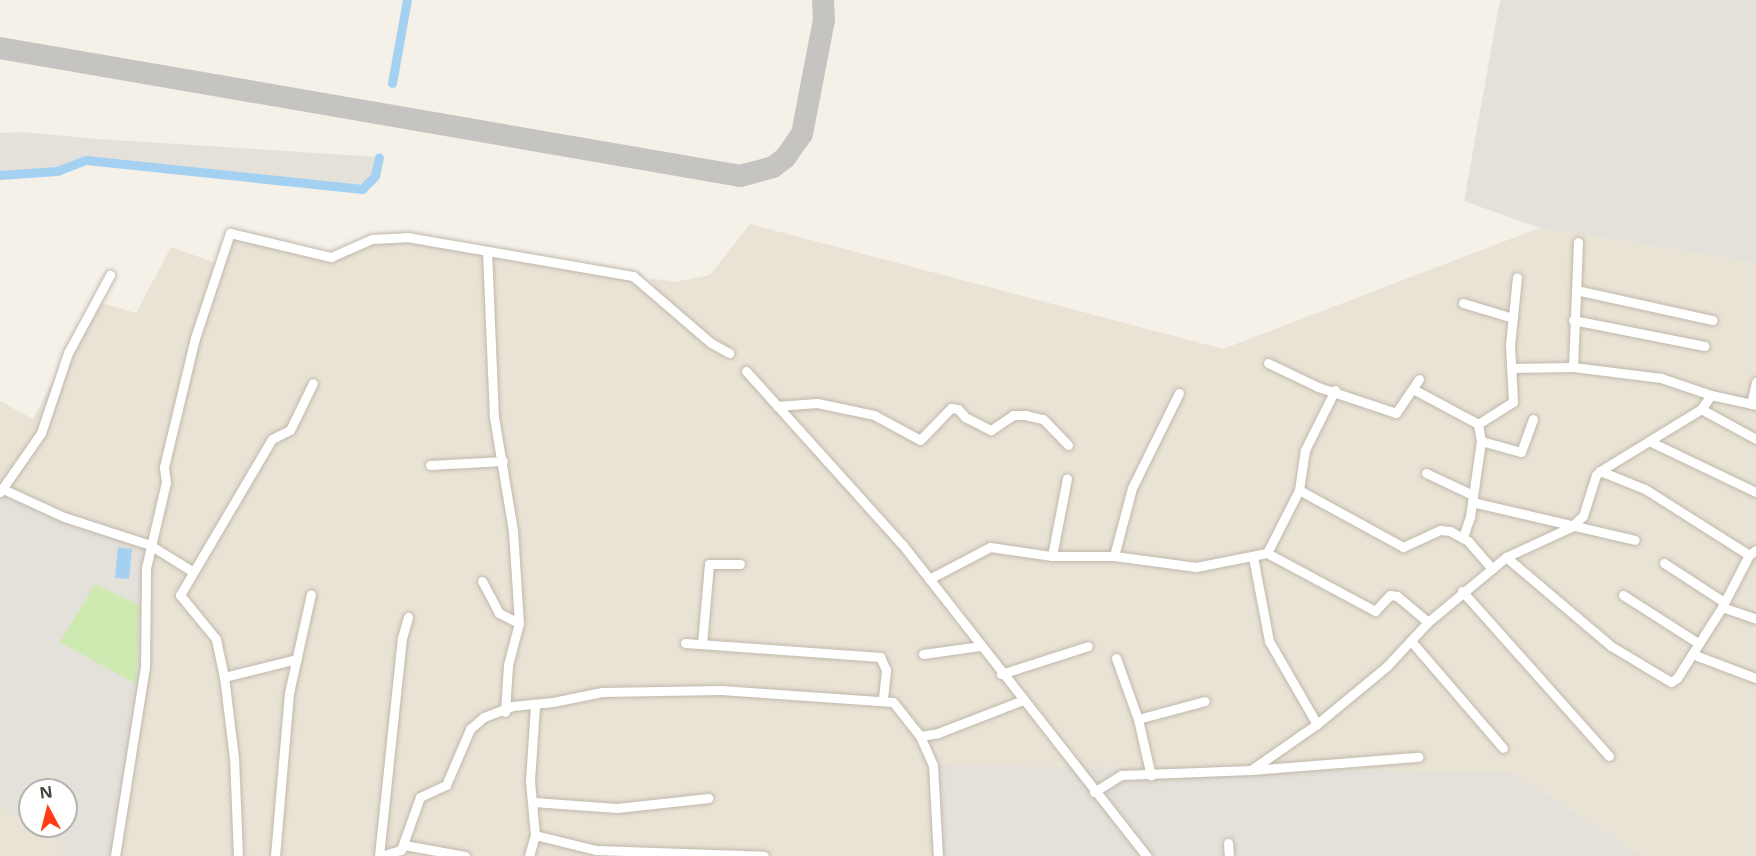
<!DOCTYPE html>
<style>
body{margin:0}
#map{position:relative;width:1756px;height:856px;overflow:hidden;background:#f5f1e9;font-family:"Open Sans",sans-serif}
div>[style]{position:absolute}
.residential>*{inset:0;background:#e9e3d6}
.industrial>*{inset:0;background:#e4e0da}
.green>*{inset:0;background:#cfeab0}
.water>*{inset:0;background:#a4d1f2}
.canal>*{height:9px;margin:-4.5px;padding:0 4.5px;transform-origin:4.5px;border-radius:4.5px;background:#a4d1f2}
.taxiway>*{height:22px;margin:-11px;padding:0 11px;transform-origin:11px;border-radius:11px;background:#c6c4c0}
.roads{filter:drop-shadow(0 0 2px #c0b9ab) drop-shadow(0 0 2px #c0b9ab)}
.street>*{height:9px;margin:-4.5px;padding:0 4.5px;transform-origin:4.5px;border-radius:4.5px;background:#fff}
span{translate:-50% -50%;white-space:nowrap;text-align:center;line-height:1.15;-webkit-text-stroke:5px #fff;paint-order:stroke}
.north{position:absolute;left:18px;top:778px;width:60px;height:60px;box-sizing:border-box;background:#fff;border:2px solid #b6b3af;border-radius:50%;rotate:353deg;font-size:16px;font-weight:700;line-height:24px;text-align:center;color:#484237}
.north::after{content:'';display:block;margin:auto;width:21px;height:27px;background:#ff3c15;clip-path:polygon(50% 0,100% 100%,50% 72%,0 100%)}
</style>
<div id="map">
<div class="residential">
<div style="clip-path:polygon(750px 224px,1223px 349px,1539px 228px,1756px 262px,1756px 856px,1643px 856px,1513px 773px,942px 856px,115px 856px,0 492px,0 401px,33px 419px,95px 301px,136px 313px,171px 247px,219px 264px,230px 233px,331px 257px,383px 237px,633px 276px,656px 291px,650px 278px,675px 282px,710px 275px)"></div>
<div style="clip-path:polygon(0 808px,64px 844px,62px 856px,0 856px)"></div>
</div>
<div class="industrial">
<div style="clip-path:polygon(1500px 0,1756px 0,1756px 262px,1539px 228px,1464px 201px)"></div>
<div style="clip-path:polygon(23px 132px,98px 139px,379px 157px,375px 176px,362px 189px,86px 160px,57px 171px,0 175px,0 133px)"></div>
<div style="clip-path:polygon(0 492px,150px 545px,145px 667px,115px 856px,62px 856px,63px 844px,32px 826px,66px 826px,66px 790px,30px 790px,30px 825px,0 808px)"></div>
<div style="clip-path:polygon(933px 765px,1513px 773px,1643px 856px,942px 856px)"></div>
</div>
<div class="green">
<div style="clip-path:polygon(95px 584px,139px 605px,136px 684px,60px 642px)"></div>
</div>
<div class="water">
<div style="clip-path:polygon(118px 547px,132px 549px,129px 579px,115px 578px)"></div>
</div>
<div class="canal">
<div style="left:392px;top:83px;width:84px;rotate:-79.8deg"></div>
<div style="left:0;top:175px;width:57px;rotate:-4deg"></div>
<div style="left:57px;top:171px;width:31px;rotate:-21deg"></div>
<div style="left:86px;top:160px;width:278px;rotate:6deg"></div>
<div style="left:362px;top:189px;width:18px;rotate:-45deg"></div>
<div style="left:375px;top:176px;width:19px;rotate:-78deg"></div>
</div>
<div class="taxiway">
<div style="left:0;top:48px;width:751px;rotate:9.81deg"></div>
<div style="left:740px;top:176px;width:34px;rotate:-15deg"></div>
<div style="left:773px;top:167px;width:15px;rotate:-37deg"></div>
<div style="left:785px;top:158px;width:29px;rotate:-55deg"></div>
<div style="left:802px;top:134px;width:116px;rotate:-79.1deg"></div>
<div style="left:824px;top:20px;width:20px;rotate:-93deg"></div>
</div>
<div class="roads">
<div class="street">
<div style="left:487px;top:251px;width:166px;rotate:87.6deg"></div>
<div style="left:494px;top:417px;width:116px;rotate:80.5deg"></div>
<div style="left:513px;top:531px;width:92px;rotate:86.3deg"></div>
<div style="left:519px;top:623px;width:43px;rotate:104.7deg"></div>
<div style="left:508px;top:665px;width:47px;rotate:93.7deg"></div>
<div style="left:1576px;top:290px;width:140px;rotate:12.4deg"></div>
<div style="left:1463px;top:303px;width:52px;rotate:16.7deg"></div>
<div style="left:1573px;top:320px;width:134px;rotate:11.2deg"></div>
<div style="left:1268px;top:363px;width:55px;rotate:25.6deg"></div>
<div style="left:1318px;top:387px;width:82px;rotate:18.4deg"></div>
<div style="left:1396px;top:413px;width:41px;rotate:-55.9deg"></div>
<div style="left:1573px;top:367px;width:125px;rotate:-87.7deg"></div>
<div style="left:1511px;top:368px;width:62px;rotate:-0.9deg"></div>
<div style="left:1573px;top:367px;width:89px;rotate:7.1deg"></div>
<div style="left:1661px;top:378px;width:53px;rotate:18.8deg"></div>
<div style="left:746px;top:371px;width:233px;rotate:48deg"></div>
<div style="left:902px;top:544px;width:397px;rotate:51.9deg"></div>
<div style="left:1413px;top:389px;width:74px;rotate:28.3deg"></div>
<div style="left:1751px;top:404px;width:23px;rotate:-77deg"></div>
<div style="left:777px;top:406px;width:40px;rotate:-4.3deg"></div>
<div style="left:817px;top:403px;width:58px;rotate:11.9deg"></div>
<div style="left:874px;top:415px;width:52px;rotate:28.5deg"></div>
<div style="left:920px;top:440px;width:45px;rotate:-45.9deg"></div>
<div style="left:951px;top:408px;width:7px;rotate:8deg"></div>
<div style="left:958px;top:409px;width:11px;rotate:49deg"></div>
<div style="left:965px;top:417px;width:29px;rotate:27deg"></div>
<div style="left:991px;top:430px;width:27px;rotate:-34deg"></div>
<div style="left:1013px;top:415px;width:12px"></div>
<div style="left:1025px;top:415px;width:18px;rotate:13deg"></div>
<div style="left:1043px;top:419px;width:36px;rotate:46deg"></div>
<div style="left:1701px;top:409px;width:63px;rotate:28.6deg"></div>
<div style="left:1481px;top:441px;width:41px;rotate:15.4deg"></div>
<div style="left:1521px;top:452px;width:35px;rotate:-70deg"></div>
<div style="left:1651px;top:442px;width:116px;rotate:25.5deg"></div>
<div style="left:430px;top:465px;width:73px;rotate:-3.1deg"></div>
<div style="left:1600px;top:471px;width:48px;rotate:21.8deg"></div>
<div style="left:1645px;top:489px;width:123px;rotate:32.4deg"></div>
<div style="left:1426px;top:473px;width:52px;rotate:25.1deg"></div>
<div style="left:3px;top:489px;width:67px;rotate:24.7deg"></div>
<div style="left:64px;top:517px;width:90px;rotate:18deg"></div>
<div style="left:150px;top:545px;width:49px;rotate:31.8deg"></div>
<div style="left:1299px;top:490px;width:119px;rotate:28.7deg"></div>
<div style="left:1403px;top:547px;width:41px;rotate:-24.7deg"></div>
<div style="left:1440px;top:530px;width:10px;rotate:6deg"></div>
<div style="left:1450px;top:531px;width:21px;rotate:29deg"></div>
<div style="left:1468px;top:541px;width:37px;rotate:49deg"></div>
<div style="left:0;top:492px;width:72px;rotate:-55.2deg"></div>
<div style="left:41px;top:433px;width:84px;rotate:-71.4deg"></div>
<div style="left:68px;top:353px;width:89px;rotate:-61.7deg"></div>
<div style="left:1472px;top:502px;width:167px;rotate:13.1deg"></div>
<div style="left:1463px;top:537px;width:21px;rotate:-71deg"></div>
<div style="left:1470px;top:517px;width:77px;rotate:-81.8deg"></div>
<div style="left:1481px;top:441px;width:17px;rotate:-100deg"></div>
<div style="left:1478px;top:424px;width:41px;rotate:-32.2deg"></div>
<div style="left:1513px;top:402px;width:57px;rotate:-93deg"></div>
<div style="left:1510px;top:345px;width:68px;rotate:-84.1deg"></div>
<div style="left:1267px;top:553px;width:123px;rotate:28.2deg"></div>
<div style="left:1375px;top:611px;width:22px;rotate:-47deg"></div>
<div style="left:1390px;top:595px;width:7px;rotate:8deg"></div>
<div style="left:1397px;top:596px;width:40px;rotate:40deg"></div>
<div style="left:1052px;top:556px;width:79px;rotate:-79.1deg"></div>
<div style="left:1114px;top:556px;width:70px;rotate:-75.2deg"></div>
<div style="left:1132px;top:488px;width:106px;rotate:-63.7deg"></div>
<div style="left:1253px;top:557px;width:86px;rotate:79.2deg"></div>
<div style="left:1269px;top:641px;width:96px;rotate:60deg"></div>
<div style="left:1506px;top:557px;width:138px;rotate:40.3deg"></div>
<div style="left:1611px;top:646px;width:70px;rotate:31deg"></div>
<div style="left:1671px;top:682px;width:7px;rotate:-34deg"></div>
<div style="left:1677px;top:678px;width:84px;rotate:-57.6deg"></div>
<div style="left:1722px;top:607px;width:59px;rotate:-62.6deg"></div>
<div style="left:1749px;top:555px;width:9px;rotate:-36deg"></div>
<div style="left:1664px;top:563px;width:72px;rotate:33deg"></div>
<div style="left:929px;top:579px;width:69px;rotate:-27.7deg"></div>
<div style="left:990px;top:547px;width:63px;rotate:8.3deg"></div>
<div style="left:1052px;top:556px;width:62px"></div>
<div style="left:1114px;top:556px;width:83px;rotate:7.6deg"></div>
<div style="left:1196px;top:567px;width:72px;rotate:-11.2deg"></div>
<div style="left:1267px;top:553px;width:71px;rotate:-63.1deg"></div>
<div style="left:1299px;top:490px;width:40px;rotate:-81.5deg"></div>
<div style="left:1305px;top:450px;width:67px;rotate:-63.4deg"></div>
<div style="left:482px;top:581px;width:36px;rotate:62deg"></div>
<div style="left:499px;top:613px;width:22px;rotate:27deg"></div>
<div style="left:1462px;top:591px;width:221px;rotate:48.3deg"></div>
<div style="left:1623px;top:595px;width:89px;rotate:32.6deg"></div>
<div style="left:1722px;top:607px;width:36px;rotate:19deg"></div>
<div style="left:1411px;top:641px;width:141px;rotate:49.3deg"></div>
<div style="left:685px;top:643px;width:196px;rotate:4.1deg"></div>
<div style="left:880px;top:657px;width:14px;rotate:65deg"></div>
<div style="left:886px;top:670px;width:31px;rotate:96deg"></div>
<div style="left:702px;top:644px;width:80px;rotate:-85deg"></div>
<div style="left:709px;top:564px;width:31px"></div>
<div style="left:923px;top:654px;width:59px;rotate:-7.9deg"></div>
<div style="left:1692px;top:654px;width:68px;rotate:20.6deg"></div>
<div style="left:1116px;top:658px;width:65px;rotate:70.2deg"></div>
<div style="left:1138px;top:719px;width:58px;rotate:77.2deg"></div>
<div style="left:1001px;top:674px;width:91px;rotate:-17.8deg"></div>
<div style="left:224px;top:677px;width:75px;rotate:-13.9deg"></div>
<div style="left:1138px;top:719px;width:69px;rotate:-15deg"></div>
<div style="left:920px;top:736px;width:18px;rotate:-9deg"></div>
<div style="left:938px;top:733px;width:91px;rotate:-21.2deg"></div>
<div style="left:1251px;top:770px;width:80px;rotate:-34.9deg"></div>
<div style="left:1317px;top:724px;width:91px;rotate:-39.6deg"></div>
<div style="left:1387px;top:666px;width:60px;rotate:-47deg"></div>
<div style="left:1428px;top:622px;width:102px;rotate:-39.8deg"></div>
<div style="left:1506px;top:557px;width:72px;rotate:-24.8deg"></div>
<div style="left:1571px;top:527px;width:16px;rotate:-43deg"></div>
<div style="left:1583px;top:516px;width:43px;rotate:-72.4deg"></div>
<div style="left:1596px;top:475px;width:6px;rotate:-45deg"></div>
<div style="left:1600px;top:471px;width:119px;rotate:-31.5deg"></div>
<div style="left:1701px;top:409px;width:17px;rotate:-54deg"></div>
<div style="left:1711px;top:395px;width:46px;rotate:12.5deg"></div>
<div style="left:1094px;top:792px;width:32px;rotate:-32deg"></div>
<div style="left:1121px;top:775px;width:130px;rotate:-2.2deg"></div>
<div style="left:1251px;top:770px;width:168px;rotate:-4.5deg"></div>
<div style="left:534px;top:802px;width:83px;rotate:4.1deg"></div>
<div style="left:617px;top:808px;width:92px;rotate:-6.3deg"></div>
<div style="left:535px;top:835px;width:63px;rotate:13.8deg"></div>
<div style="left:596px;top:850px;width:168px;rotate:2deg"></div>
<div style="left:1228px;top:843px;width:13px;rotate:86deg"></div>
<div style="left:404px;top:845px;width:62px;rotate:10.2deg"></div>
<div style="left:115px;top:856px;width:191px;rotate:-81deg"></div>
<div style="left:145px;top:667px;width:99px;rotate:-89.4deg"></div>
<div style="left:146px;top:568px;width:88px;rotate:-76.9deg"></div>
<div style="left:166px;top:482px;width:15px;rotate:-98deg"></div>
<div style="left:164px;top:467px;width:133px;rotate:-76.5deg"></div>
<div style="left:195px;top:338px;width:111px;rotate:-71.6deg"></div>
<div style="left:230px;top:233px;width:104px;rotate:13.4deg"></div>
<div style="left:331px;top:257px;width:45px;rotate:-23.7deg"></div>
<div style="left:372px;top:239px;width:35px;rotate:-3deg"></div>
<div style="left:407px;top:237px;width:229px;rotate:9.8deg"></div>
<div style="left:633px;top:276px;width:103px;rotate:40.7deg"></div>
<div style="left:711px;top:343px;width:21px;rotate:29deg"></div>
<div style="left:238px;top:856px;width:98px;rotate:-92.3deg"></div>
<div style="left:234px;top:758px;width:82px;rotate:-97deg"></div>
<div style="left:224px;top:677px;width:39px;rotate:-102deg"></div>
<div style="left:216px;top:639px;width:57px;rotate:-129.3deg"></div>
<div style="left:180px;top:595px;width:181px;rotate:-59.5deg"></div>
<div style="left:272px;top:439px;width:20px;rotate:-27deg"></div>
<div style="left:290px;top:430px;width:52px;rotate:-63.9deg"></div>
<div style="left:275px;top:856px;width:164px;rotate:-85.1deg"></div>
<div style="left:289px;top:693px;width:101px;rotate:-77.5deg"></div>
<div style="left:379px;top:856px;width:219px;rotate:-84deg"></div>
<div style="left:402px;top:638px;width:22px;rotate:-74deg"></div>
<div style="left:381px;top:856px;width:21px;rotate:-17deg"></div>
<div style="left:401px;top:850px;width:56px;rotate:-70.3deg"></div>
<div style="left:420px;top:797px;width:29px;rotate:-25deg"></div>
<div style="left:446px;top:785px;width:61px;rotate:-66.8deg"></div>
<div style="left:470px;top:729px;width:18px;rotate:-41deg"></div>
<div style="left:484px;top:717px;width:30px;rotate:-21deg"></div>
<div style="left:512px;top:706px;width:41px;rotate:-5.6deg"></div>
<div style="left:553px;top:702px;width:50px;rotate:-11.5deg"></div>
<div style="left:602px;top:692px;width:119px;rotate:-1deg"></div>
<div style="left:721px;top:690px;width:172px;rotate:4deg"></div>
<div style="left:893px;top:702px;width:43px;rotate:51.5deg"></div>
<div style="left:920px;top:736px;width:32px;rotate:66deg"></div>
<div style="left:933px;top:765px;width:91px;rotate:86.9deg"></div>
<div style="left:529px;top:856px;width:22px;rotate:-74deg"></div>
<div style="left:535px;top:835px;width:54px;rotate:-95.3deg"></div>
<div style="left:530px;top:781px;width:76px;rotate:-86.2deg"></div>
</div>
</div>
<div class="north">N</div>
</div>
